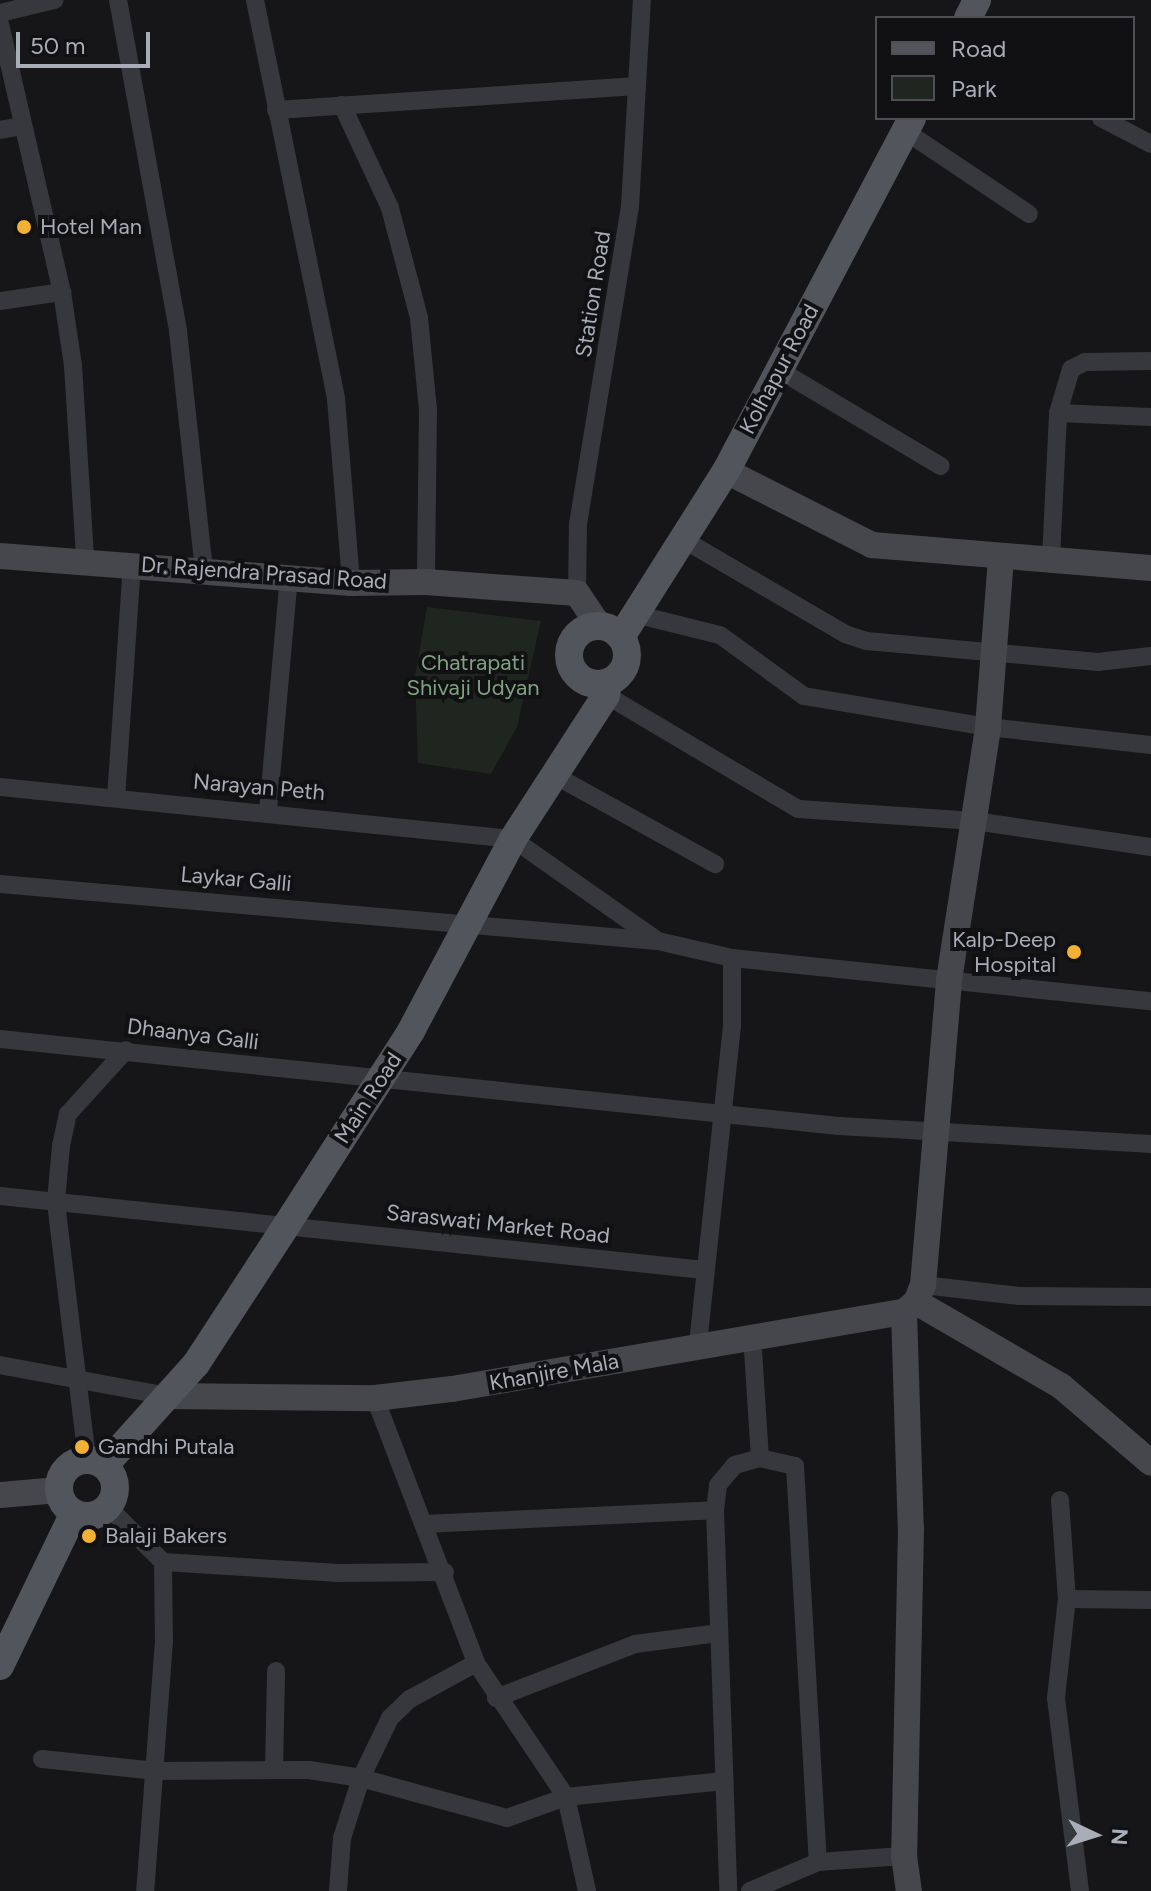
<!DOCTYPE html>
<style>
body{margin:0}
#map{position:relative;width:1151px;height:1891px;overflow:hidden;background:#161618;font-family:Figtree,sans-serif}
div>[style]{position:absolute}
.green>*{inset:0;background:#1e261f}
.street>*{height:18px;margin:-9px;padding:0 9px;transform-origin:9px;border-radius:9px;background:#37383d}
.secondary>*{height:26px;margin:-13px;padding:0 13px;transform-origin:13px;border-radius:13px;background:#45474d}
.primary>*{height:28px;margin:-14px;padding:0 14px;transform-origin:14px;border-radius:14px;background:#53555c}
.primary>.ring{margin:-14px;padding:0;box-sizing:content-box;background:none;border:28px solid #53555c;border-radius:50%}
.dots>*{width:22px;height:22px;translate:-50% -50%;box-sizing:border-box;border:4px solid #111113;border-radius:50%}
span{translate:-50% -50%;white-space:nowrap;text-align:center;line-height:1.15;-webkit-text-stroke:8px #111113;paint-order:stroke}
.poi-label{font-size:22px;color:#a8adb8}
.left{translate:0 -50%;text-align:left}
.right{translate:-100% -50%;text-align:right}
.street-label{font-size:22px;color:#a8adb8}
.park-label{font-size:22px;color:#7fa381}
.legend{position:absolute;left:875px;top:16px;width:260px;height:104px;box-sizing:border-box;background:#111113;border:2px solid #4d4f55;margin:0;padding:10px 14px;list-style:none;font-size:24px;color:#a8adb8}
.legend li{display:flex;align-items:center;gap:16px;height:40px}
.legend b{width:40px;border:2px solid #4d4f55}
.north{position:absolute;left:1055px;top:1795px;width:80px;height:80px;-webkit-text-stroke:6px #111113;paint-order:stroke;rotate:94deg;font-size:22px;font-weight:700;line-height:32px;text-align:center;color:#a8adb8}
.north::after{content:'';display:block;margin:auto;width:28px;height:36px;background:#a8adb8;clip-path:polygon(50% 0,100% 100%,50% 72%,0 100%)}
.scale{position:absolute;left:16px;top:32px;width:134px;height:36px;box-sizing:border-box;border:4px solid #a8adb8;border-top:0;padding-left:10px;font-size:24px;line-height:28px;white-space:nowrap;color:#a8adb8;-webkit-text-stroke:6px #111113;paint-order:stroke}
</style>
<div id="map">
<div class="green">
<div style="clip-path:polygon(427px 607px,541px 621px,517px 727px,491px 774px,418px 763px,415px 676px)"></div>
</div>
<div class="street">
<div style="left:118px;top:0;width:336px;rotate:79.7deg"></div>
<div style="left:178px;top:331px;width:240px;rotate:83.8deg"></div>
<div style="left:255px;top:0;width:407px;rotate:78.5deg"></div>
<div style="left:336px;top:399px;width:185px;rotate:85.3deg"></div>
<div style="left:0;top:13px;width:56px;rotate:-13.5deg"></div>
<div style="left:0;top:24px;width:275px;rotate:77deg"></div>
<div style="left:62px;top:292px;width:75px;rotate:81.5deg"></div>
<div style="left:73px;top:366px;width:193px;rotate:86.4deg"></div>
<div style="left:342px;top:105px;width:114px;rotate:65deg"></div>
<div style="left:390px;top:208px;width:114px;rotate:75.2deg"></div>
<div style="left:419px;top:318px;width:91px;rotate:84.4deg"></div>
<div style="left:428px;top:409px;width:173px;rotate:90.7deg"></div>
<div style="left:276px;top:110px;width:362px;rotate:-3.8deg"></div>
<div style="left:1101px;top:118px;width:56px;rotate:27.5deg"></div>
<div style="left:0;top:130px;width:22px;rotate:-10deg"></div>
<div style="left:905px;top:131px;width:149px;rotate:33.8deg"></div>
<div style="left:0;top:301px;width:63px;rotate:-8.3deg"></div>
<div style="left:779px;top:370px;width:188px;rotate:30.7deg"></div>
<div style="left:1058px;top:413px;width:93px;rotate:2.5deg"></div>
<div style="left:686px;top:541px;width:184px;rotate:30.3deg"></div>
<div style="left:845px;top:634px;width:23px;rotate:18deg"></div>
<div style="left:867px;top:641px;width:232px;rotate:5.2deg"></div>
<div style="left:1098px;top:662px;width:53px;rotate:-6.5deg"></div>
<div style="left:1051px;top:558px;width:145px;rotate:-87.2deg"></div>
<div style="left:1058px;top:413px;width:46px;rotate:-73.5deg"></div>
<div style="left:1071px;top:369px;width:16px;rotate:-27deg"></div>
<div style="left:1085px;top:362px;width:66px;rotate:-0.9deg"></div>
<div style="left:577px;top:593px;width:69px;rotate:-89.2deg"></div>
<div style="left:578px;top:524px;width:321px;rotate:-80.7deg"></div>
<div style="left:630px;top:207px;width:207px;rotate:-86.7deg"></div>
<div style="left:639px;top:615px;width:83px;rotate:13.9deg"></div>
<div style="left:720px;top:635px;width:104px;rotate:36deg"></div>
<div style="left:804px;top:696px;width:187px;rotate:9.6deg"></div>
<div style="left:988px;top:727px;width:164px;rotate:6.3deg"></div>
<div style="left:606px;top:695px;width:223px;rotate:30.7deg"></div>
<div style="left:798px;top:809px;width:177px;rotate:3.9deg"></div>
<div style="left:975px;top:821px;width:178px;rotate:8.4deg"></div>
<div style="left:556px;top:776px;width:182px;rotate:29deg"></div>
<div style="left:0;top:787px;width:516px;rotate:5.79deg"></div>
<div style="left:513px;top:839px;width:177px;rotate:35.1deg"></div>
<div style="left:116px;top:798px;width:235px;rotate:-86.1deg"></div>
<div style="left:268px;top:811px;width:235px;rotate:-84.9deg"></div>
<div style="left:0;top:884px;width:660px;rotate:4.95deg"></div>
<div style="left:658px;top:941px;width:76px;rotate:12.9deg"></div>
<div style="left:732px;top:958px;width:421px;rotate:5.9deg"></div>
<div style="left:0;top:1039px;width:843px;rotate:5.92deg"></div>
<div style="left:839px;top:1126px;width:313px;rotate:3.3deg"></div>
<div style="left:0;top:1196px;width:708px;rotate:6deg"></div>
<div style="left:923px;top:1285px;width:98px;rotate:6.5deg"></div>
<div style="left:1020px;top:1296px;width:131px;rotate:0.4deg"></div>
<div style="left:752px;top:1335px;width:123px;rotate:86.3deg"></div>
<div style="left:698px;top:1344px;width:320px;rotate:-83.9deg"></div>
<div style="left:732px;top:1026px;width:68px;rotate:-90deg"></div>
<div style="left:0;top:1365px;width:171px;rotate:10.5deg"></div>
<div style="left:375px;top:1398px;width:284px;rotate:69.1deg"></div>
<div style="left:476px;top:1663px;width:161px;rotate:56.1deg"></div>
<div style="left:566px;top:1797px;width:96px;rotate:77.4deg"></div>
<div style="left:87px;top:1459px;width:260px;rotate:-96.9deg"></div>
<div style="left:56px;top:1201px;width:55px;rotate:-84.8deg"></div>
<div style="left:61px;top:1146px;width:33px;rotate:-78deg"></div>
<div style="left:68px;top:1114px;width:86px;rotate:-47.8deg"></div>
<div style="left:1060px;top:1500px;width:99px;rotate:86deg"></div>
<div style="left:108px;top:1507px;width:78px;rotate:45deg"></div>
<div style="left:163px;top:1562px;width:79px;rotate:89.3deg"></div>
<div style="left:164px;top:1641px;width:251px;rotate:94.3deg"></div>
<div style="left:715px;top:1510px;width:25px;rotate:-83deg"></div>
<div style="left:718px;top:1485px;width:26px;rotate:-50deg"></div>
<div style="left:735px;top:1465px;width:26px;rotate:-16deg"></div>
<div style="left:760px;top:1458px;width:36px;rotate:13deg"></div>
<div style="left:795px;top:1466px;width:397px;rotate:86.7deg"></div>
<div style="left:818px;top:1862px;width:74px;rotate:156.9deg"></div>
<div style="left:423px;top:1524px;width:292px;rotate:-2.7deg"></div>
<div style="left:715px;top:1510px;width:381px;rotate:88deg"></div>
<div style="left:163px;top:1562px;width:176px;rotate:3.6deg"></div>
<div style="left:339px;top:1573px;width:106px;rotate:-0.5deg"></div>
<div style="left:496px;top:1698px;width:149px;rotate:-21.2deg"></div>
<div style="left:635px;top:1644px;width:85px;rotate:-7.5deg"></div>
<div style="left:42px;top:1759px;width:115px;rotate:6deg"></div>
<div style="left:156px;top:1771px;width:153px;rotate:-0.4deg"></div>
<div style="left:309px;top:1770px;width:53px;rotate:8.7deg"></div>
<div style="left:361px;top:1778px;width:151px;rotate:15.3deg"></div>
<div style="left:507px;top:1818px;width:63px;rotate:-19.6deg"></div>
<div style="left:566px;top:1797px;width:159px;rotate:-5.8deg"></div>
<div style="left:274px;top:1770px;width:99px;rotate:-88.8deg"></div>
<div style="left:818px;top:1862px;width:86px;rotate:-4deg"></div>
<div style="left:338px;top:1891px;width:53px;rotate:-85.7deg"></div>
<div style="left:342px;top:1838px;width:63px;rotate:-72.4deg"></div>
<div style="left:361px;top:1778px;width:67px;rotate:-64.2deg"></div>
<div style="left:390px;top:1718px;width:28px;rotate:-44deg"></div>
<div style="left:410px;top:1699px;width:75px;rotate:-28.6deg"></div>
<div style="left:1080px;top:1891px;width:194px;rotate:-97.1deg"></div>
<div style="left:1056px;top:1698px;width:100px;rotate:-83.7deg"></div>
<div style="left:1067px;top:1599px;width:84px;rotate:0.7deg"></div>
</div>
<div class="secondary">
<div style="left:726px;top:471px;width:164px;rotate:26.9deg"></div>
<div style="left:872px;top:545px;width:280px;rotate:4.7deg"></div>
<div style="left:0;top:556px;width:352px;rotate:4.4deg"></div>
<div style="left:351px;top:583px;width:75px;rotate:-0.8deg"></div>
<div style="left:426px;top:582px;width:151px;rotate:4.2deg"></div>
<div style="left:577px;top:593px;width:40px;rotate:56deg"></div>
<div style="left:916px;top:1302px;width:168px;rotate:30.1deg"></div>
<div style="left:1061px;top:1386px;width:118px;rotate:40.5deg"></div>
<div style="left:904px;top:1312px;width:217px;rotate:88.2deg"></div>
<div style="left:911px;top:1529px;width:327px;rotate:91.2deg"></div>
<div style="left:904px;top:1856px;width:35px;rotate:82deg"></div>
<div style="left:168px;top:1396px;width:207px;rotate:0.6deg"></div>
<div style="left:375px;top:1398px;width:78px;rotate:-6.7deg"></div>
<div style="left:452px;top:1389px;width:459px;rotate:-9.7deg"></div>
<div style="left:904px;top:1312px;width:16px;rotate:-40deg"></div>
<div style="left:916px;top:1302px;width:18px;rotate:-68deg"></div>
<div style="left:923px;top:1285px;width:306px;rotate:-85.1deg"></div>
<div style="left:949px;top:980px;width:256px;rotate:-81.2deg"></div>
<div style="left:988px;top:727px;width:170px;rotate:-85.6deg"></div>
<div style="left:0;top:1495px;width:59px;rotate:-4.8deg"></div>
</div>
<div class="primary">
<div style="left:968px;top:18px;width:20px;rotate:-63deg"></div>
<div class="ring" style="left:569px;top:626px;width:30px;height:30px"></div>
<div style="left:621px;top:637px;width:196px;rotate:-57.7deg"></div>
<div style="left:726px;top:471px;width:399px;rotate:-62.2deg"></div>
<div class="ring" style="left:59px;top:1460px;width:28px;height:28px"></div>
<div style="left:105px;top:1465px;width:136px;rotate:-48deg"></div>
<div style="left:196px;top:1364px;width:165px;rotate:-56.9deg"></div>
<div style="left:286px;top:1226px;width:232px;rotate:-57.3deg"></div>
<div style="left:411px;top:1031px;width:217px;rotate:-62deg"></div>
<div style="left:513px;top:839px;width:171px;rotate:-57.1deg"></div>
<div style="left:606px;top:695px;width:12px;rotate:-81deg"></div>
<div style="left:0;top:1666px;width:170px;rotate:-64.2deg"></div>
</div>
<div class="dots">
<div style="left:24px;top:227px;background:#f2b134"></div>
<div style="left:1074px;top:952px;background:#f2b134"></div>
<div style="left:82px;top:1447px;background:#f2b134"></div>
<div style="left:89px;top:1536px;background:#f2b134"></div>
</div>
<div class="poi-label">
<span class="left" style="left:40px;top:227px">Hotel Man</span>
<span class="right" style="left:1056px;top:952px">Kalp-Deep<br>Hospital</span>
<span class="left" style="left:98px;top:1447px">Gandhi Putala</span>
<span class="left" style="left:105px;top:1536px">Balaji Bakers</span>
</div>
<div class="street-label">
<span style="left:593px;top:294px;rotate:-81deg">Station Road</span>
<span style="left:779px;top:369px;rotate:-62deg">Kolhapur Road</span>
<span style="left:264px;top:573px;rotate:4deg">Dr. Rajendra Prasad Road</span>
<span style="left:259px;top:787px;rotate:5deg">Narayan Peth</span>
<span style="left:236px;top:879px;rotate:5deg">Laykar Galli</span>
<span style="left:193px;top:1034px;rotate:7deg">Dhaanya Galli</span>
<span style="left:368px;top:1098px;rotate:-57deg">Main Road</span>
<span style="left:498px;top:1224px;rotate:6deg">Saraswati Market Road</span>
<span style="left:554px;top:1372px;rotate:-10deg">Khanjire Mala</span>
</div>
<div class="park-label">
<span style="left:473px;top:675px">Chatrapati<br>Shivaji Udyan</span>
</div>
<ul class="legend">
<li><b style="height:10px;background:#53555c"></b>Road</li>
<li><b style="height:22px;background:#1e261f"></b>Park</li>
</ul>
<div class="north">N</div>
<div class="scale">50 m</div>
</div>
